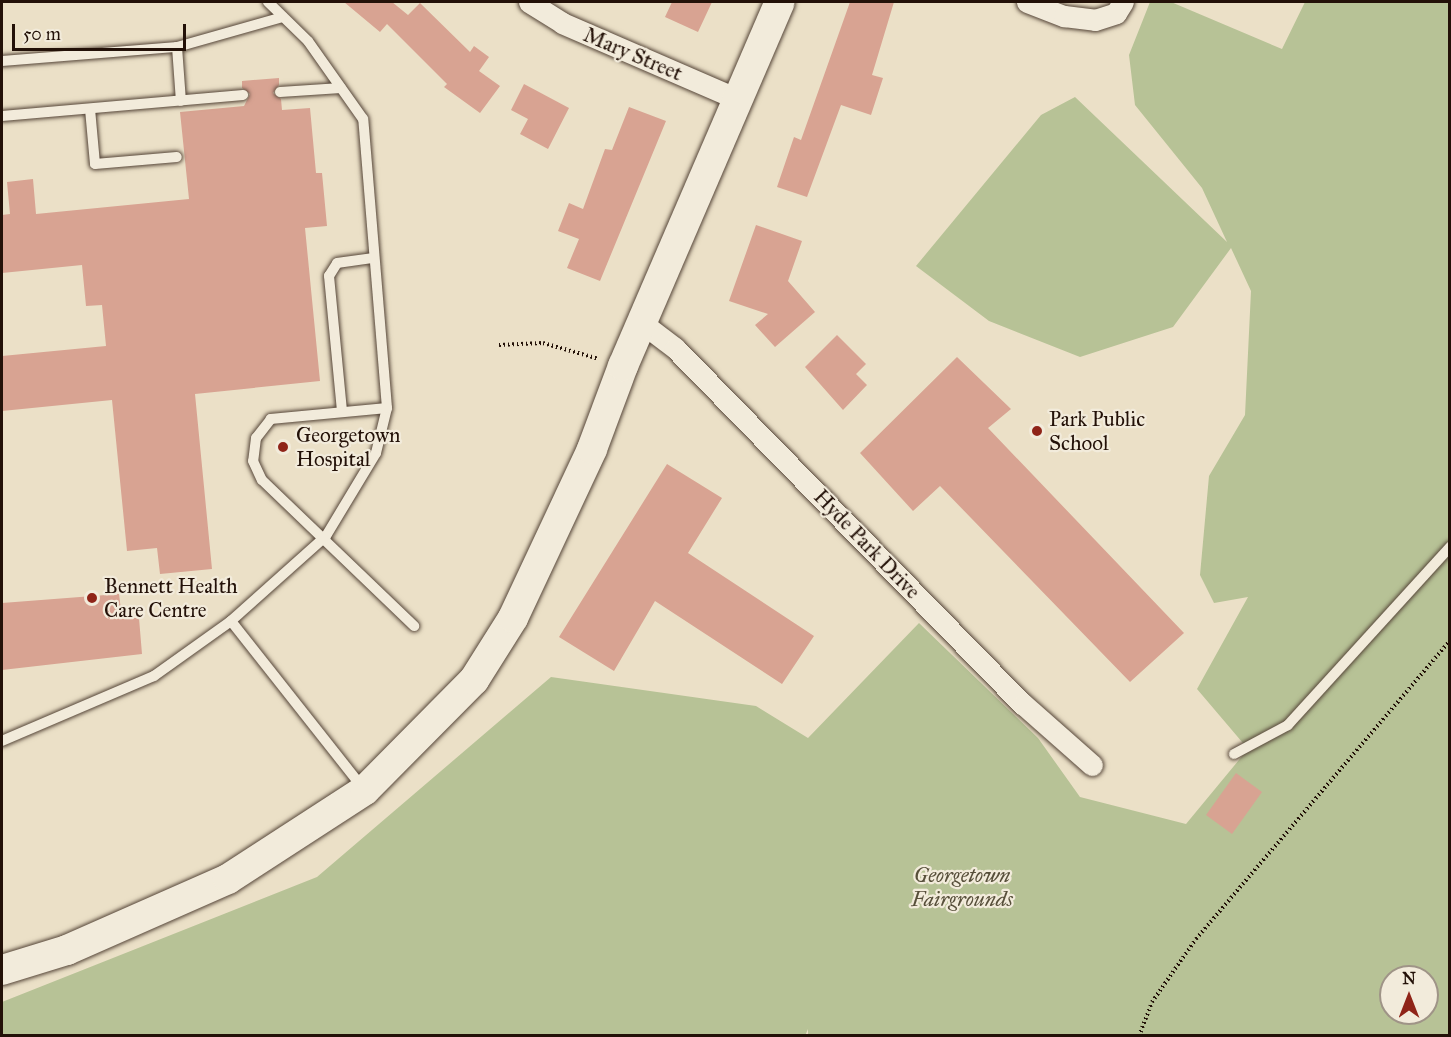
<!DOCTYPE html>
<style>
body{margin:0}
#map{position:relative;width:1451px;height:1037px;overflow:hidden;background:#ebe0c7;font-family:"IM FELL Great Primer",serif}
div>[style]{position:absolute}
.green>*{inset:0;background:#b7c296}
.building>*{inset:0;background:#d8a392}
.path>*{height:4px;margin-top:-2px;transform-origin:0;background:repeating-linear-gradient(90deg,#231108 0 1.5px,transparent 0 4.5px)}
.roads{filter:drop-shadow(0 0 2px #554538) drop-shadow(0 0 2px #554538)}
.lane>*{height:10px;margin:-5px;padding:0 5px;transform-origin:5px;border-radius:5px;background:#f2ebdb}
.street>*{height:21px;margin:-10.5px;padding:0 10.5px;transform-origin:10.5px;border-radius:10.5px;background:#f2ebdb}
.secondary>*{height:30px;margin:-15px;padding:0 15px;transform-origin:15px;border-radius:15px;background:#f2ebdb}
.dots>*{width:16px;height:16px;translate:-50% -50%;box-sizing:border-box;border:3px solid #f2ebdb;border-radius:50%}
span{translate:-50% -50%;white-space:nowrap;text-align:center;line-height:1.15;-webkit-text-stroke:4.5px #f2ebdb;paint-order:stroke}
.street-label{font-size:21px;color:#231108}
.poi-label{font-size:21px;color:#231108}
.left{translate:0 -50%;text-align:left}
.park-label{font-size:21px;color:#574f3a;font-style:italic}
.frame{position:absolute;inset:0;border:3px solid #231108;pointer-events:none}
.north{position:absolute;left:1379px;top:965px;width:60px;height:60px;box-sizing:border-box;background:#f2ebdb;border:2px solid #9f9487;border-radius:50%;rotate:0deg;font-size:16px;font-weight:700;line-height:24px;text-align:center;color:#231108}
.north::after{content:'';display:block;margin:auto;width:21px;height:27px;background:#8f2418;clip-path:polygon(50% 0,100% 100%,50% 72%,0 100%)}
.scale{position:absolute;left:12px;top:24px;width:174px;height:27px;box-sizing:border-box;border:3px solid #231108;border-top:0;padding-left:8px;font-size:18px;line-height:21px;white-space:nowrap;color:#231108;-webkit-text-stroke:4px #f2ebdb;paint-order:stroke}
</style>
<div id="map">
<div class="green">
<div style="clip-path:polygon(evenodd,1150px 2px,1171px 2px,1282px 49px,1305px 2px,1449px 2px,1449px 1035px,808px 1036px,808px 1029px,805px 1036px,2px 1036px,2px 1002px,317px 877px,551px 677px,756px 706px,808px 738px,919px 623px,1038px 738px,1080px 797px,1186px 824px,1248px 749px,1197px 689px,1248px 597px,1214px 603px,1200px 575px,1209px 476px,1245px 415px,1251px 291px,1231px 248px,1173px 327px,1080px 357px,989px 321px,916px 266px,1041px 115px,1075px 97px,1227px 242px,1202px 188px,1135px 105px,1129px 55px,1150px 2px,1391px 977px,1427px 977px,1427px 1013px,1391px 1013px,1391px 977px)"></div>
</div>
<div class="building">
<div style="clip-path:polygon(344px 2px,392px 2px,408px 15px,420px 3px,470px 52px,474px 46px,489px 57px,479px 71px,500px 86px,480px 113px,444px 87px,447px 84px,387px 24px,380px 32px)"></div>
<div style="clip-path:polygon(672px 2px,712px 2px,698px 32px,665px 17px)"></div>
<div style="clip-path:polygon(850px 2px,894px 2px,872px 75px,883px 78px,871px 115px,841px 105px,807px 197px,777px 187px,794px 137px,801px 140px)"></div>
<div style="clip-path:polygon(279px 78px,279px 85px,273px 93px,281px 99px,282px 110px,310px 108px,316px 173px,322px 173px,327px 226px,305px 228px,320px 381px,195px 394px,212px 569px,160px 574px,157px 548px,127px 551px,112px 400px,2px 411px,2px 356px,106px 346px,102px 305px,86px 306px,82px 265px,2px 273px,2px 215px,10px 214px,7px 182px,33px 179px,36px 214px,189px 199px,180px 112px,244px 106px,250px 94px,242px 88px,242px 81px)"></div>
<div style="clip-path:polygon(524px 84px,569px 108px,548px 149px,520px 134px,528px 119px,511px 110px)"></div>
<div style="clip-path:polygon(629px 107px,666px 121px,600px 281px,567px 268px,579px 239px,558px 231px,569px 203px,583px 209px,605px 149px,612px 150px)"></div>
<div style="clip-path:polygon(756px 225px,802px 241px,788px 281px,815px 312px,775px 347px,755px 325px,768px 314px,729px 301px)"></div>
<div style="clip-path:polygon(837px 335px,866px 364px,856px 374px,867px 385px,843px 410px,805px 367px)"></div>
<div style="clip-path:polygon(957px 357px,1011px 409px,988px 428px,1184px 633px,1130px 682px,940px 486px,913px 511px,860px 453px)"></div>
<div style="clip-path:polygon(667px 464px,722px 498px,688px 553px,814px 636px,782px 684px,655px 601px,614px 671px,559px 637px)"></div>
<div style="clip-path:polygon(119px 594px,122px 618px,139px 618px,142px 654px,2px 670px,2px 603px)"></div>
<div style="clip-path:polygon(1236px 773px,1262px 792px,1232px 834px,1206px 815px)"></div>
</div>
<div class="path">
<div style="left:499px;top:345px;width:44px;rotate:-2.6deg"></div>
<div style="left:543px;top:343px;width:58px;rotate:15.9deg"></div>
<div style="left:1139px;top:1036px;width:36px;rotate:-69deg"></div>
<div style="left:1152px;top:1002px;width:77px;rotate:-55.1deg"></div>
<div style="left:1196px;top:939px;width:392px;rotate:-49.6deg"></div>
</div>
<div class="roads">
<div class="lane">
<div style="left:177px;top:47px;width:54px;rotate:85.8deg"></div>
<div style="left:2px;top:61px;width:176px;rotate:-4.6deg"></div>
<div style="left:177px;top:47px;width:110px;rotate:-15.8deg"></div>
<div style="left:280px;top:92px;width:61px;rotate:-3.8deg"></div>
<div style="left:90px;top:109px;width:55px;rotate:84.8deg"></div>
<div style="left:95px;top:164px;width:82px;rotate:-4.9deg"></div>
<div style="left:2px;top:116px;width:242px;rotate:-5deg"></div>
<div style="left:387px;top:408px;width:117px;rotate:174.6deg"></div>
<div style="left:271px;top:419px;width:24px;rotate:128deg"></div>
<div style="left:256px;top:438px;width:23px;rotate:97deg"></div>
<div style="left:253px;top:461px;width:21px;rotate:65deg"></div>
<div style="left:262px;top:480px;width:211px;rotate:43.8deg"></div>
<div style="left:342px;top:411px;width:136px;rotate:-95.5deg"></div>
<div style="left:329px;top:276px;width:15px;rotate:-58deg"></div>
<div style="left:337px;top:263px;width:37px;rotate:-8deg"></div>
<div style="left:231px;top:621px;width:213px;rotate:51.7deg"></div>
<div style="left:2px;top:741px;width:165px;rotate:-23.2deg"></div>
<div style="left:154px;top:676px;width:95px;rotate:-35.5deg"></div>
<div style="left:231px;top:621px;width:127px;rotate:-41.8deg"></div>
<div style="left:326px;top:536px;width:97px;rotate:-58.9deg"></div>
<div style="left:376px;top:453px;width:46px;rotate:-76.3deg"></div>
<div style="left:387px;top:408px;width:290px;rotate:-94.7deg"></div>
<div style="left:363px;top:119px;width:95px;rotate:-125.2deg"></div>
<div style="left:308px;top:41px;width:56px;rotate:-135.7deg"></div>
<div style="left:1234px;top:754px;width:61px;rotate:-28.2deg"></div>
<div style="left:1288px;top:725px;width:241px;rotate:-47.7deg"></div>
</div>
<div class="street">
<div style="left:529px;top:2px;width:39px;rotate:32deg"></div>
<div style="left:562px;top:23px;width:194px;rotate:23.4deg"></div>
<div style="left:1027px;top:2px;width:40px;rotate:21deg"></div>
<div style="left:1064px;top:16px;width:31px;rotate:7deg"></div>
<div style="left:1095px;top:20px;width:22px;rotate:-18deg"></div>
<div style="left:1116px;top:13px;width:13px;rotate:-58deg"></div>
<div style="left:642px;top:323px;width:41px;rotate:37.1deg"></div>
<div style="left:675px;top:348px;width:498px;rotate:45.7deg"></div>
<div style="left:1023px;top:704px;width:92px;rotate:41.5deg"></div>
</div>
<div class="secondary">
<div style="left:2px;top:970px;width:68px;rotate:-17.1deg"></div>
<div style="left:67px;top:950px;width:176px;rotate:-23.8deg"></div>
<div style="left:228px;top:879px;width:163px;rotate:-33deg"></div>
<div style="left:365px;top:790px;width:155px;rotate:-45.3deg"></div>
<div style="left:474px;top:680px;width:73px;rotate:-57.8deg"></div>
<div style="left:513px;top:618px;width:187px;rotate:-64.9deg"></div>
<div style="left:592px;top:449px;width:89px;rotate:-69.5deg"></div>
<div style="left:623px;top:366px;width:396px;rotate:-66.7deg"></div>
</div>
</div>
<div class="dots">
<div style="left:1037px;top:431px;background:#8f2418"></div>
<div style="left:283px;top:447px;background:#8f2418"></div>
<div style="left:92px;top:598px;background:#8f2418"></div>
</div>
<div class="street-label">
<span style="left:633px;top:54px;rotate:23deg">Mary Street</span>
<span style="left:867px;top:544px;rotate:46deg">Hyde Park Drive</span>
</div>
<div class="poi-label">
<span class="left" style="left:1049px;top:431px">Park Public<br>School</span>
<span class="left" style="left:296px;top:447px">Georgetown<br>Hospital</span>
<span class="left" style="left:104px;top:598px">Bennett Health<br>Care Centre</span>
</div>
<div class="park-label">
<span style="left:962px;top:887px">Georgetown<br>Fairgrounds</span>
</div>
<div class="frame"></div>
<div class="north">N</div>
<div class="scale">50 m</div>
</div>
